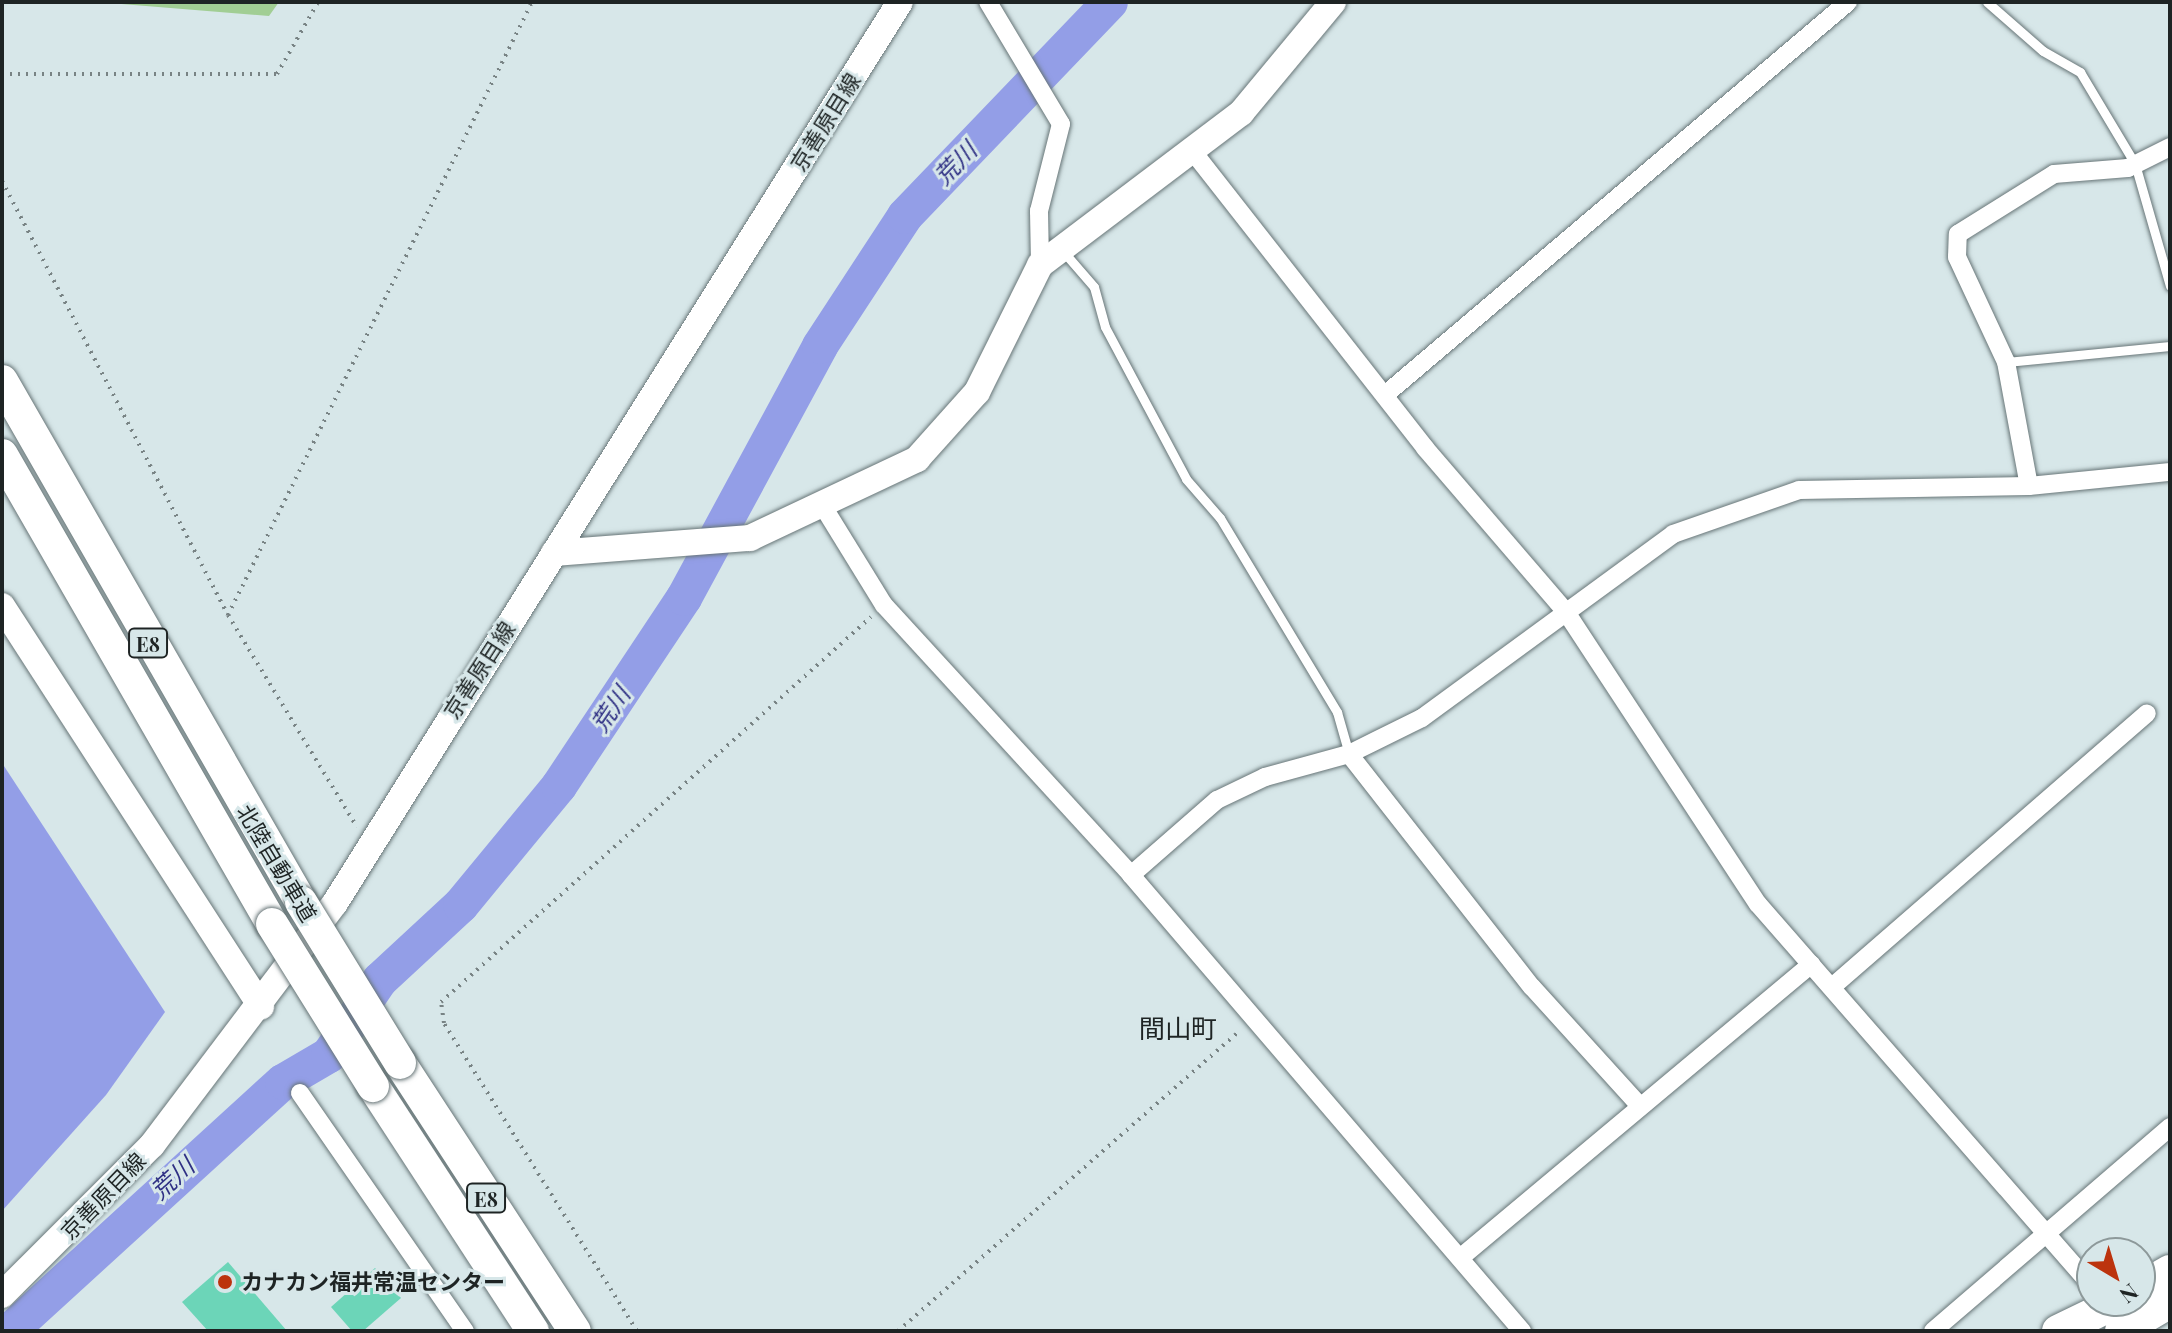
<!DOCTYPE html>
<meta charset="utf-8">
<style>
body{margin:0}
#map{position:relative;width:2172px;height:1333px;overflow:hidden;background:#d7e7e9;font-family:"Playfair Display","Noto Sans JP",serif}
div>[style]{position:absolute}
.green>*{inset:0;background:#a1ce94}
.water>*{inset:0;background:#939ee7}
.river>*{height:36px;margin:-18px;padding:0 18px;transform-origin:18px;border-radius:18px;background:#939ee7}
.building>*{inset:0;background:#6cd5b8}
.path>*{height:4px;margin-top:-2px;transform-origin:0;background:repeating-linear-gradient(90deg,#788384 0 2px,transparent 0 8px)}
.roads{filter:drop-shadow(0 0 2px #677577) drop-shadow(0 0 2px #677577)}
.lane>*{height:9px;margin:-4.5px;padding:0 4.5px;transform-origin:4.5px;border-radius:4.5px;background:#fff}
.street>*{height:18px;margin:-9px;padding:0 9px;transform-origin:9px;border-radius:9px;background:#fff}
.secondary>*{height:26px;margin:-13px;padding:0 13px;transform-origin:13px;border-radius:13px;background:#fff}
.highway>*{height:32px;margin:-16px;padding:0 16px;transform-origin:16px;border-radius:16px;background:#fff}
.bridges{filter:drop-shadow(0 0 2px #677577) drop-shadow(0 0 2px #677577)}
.highway-bridge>*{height:32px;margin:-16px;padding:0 16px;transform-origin:16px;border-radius:16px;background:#fff}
.dots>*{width:22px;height:22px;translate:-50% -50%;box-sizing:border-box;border:4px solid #d7e7e9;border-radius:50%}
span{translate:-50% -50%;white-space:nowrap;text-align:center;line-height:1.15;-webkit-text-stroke:6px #d7e7e9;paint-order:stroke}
.shield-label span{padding:2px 6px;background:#d7e7e9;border:2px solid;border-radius:6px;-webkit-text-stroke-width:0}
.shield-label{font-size:20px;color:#1e2424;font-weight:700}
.street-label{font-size:22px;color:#1e2424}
.poi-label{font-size:22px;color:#1e2424;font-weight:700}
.left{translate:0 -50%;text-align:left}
.water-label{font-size:24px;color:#2f3084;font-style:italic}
.quarter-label{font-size:26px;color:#1e2424}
.frame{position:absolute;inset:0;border:4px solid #1e2424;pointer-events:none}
.north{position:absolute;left:2076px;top:1237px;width:80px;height:80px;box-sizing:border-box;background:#d7e7e9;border:2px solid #8d999a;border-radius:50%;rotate:142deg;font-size:22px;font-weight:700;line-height:32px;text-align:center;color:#1e2424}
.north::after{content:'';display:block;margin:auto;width:28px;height:36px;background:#bc330d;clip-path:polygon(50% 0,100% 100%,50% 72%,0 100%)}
</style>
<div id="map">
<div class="green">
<div style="clip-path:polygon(97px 2px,279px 2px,269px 16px)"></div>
</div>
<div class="water">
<div style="clip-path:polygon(2px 763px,165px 1012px,106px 1095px,2px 1211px)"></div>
</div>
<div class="river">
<div style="left:10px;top:1331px;width:369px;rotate:-42.4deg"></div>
<div style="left:283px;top:1082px;width:53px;rotate:-30.4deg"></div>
<div style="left:329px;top:1055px;width:91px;rotate:-55.8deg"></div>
<div style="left:380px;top:980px;width:110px;rotate:-42.8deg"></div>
<div style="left:461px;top:905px;width:154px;rotate:-50.5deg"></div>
<div style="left:559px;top:786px;width:226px;rotate:-56.4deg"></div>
<div style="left:684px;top:598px;width:286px;rotate:-61.6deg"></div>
<div style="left:820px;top:346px;width:155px;rotate:-56.8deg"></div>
<div style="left:905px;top:216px;width:296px;rotate:-46.2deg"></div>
</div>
<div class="building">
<div style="clip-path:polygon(228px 1262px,287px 1331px,208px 1331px,182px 1302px)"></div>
<div style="clip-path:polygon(375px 1268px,401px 1298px,363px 1331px,352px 1331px,331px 1307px)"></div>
</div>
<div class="path">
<div style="left:2px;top:74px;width:275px"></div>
<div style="left:277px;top:74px;width:83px;rotate:-60.3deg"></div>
<div style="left:2px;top:181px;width:489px;rotate:62.5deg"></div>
<div style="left:228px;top:615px;width:248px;rotate:58.7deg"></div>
<div style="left:228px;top:615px;width:684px;rotate:-63.62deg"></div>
<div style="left:637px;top:1331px;width:363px;rotate:-122.1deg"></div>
<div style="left:444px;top:1023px;width:21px;rotate:-98deg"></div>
<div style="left:441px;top:1002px;width:577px;rotate:-41.84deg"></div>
<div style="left:898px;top:1331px;width:455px;rotate:-41.3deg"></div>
</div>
<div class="roads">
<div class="lane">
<div style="left:1987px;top:2px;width:74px;rotate:41.2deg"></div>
<div style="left:2043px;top:51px;width:43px;rotate:29.6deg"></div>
<div style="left:2080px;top:72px;width:107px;rotate:59.1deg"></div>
<div style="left:2135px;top:164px;width:127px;rotate:74deg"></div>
<div style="left:1062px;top:250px;width:49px;rotate:49.1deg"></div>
<div style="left:1094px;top:287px;width:41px;rotate:74.6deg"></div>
<div style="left:1105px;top:327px;width:172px;rotate:61.9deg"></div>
<div style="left:1186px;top:479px;width:52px;rotate:48.9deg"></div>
<div style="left:1220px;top:518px;width:227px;rotate:58.9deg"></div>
<div style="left:1337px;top:712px;width:44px;rotate:74.1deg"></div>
<div style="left:2006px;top:362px;width:165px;rotate:-5.6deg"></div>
</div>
<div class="street">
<div style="left:988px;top:2px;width:142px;rotate:59.1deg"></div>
<div style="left:1061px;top:124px;width:90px;rotate:104.2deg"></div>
<div style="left:1039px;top:211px;width:54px;rotate:88.9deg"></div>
<div style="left:1194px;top:153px;width:375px;rotate:51.9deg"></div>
<div style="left:1425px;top:448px;width:216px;rotate:49.3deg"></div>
<div style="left:1566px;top:612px;width:349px;rotate:56.7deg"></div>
<div style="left:1758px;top:904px;width:507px;rotate:48.84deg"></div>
<div style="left:1386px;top:394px;width:606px;rotate:-40.31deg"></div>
<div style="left:2029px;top:486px;width:126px;rotate:-100.5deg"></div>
<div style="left:2006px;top:362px;width:116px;rotate:-115deg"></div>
<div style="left:1957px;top:257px;width:23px;rotate:-88deg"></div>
<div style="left:1958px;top:234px;width:113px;rotate:-32deg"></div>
<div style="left:2054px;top:174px;width:74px;rotate:-4.6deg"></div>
<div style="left:2128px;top:168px;width:47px;rotate:-26.6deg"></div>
<div style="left:824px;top:508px;width:114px;rotate:58.3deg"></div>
<div style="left:884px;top:605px;width:366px;rotate:47.5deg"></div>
<div style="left:1131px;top:875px;width:601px;rotate:49.39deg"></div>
<div style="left:1349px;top:754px;width:296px;rotate:51.9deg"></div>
<div style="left:1532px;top:987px;width:159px;rotate:47.8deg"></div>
<div style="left:1131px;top:875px;width:114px;rotate:-41.1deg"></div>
<div style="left:1217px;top:800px;width:53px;rotate:-25.6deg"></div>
<div style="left:1265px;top:777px;width:87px;rotate:-15.3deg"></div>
<div style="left:1349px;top:754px;width:81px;rotate:-26.3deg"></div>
<div style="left:1422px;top:718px;width:311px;rotate:-36.2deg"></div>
<div style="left:1673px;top:534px;width:133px;rotate:-19.2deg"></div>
<div style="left:1799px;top:490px;width:230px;rotate:-1deg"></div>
<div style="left:2029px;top:486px;width:142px;rotate:-5.7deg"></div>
<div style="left:1832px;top:987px;width:417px;rotate:-41deg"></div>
<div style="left:300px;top:1093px;width:290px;rotate:55.3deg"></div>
<div style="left:1460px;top:1258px;width:458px;rotate:-39.9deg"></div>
<div style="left:1933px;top:1331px;width:313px;rotate:-40.7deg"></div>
</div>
<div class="secondary">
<div style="left:554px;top:553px;width:197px;rotate:-4.4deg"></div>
<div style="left:750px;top:538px;width:185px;rotate:-25.3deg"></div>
<div style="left:917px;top:459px;width:90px;rotate:-48.2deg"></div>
<div style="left:977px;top:392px;width:142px;rotate:-63.6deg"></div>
<div style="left:1040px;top:265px;width:252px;rotate:-37.1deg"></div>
<div style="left:1241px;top:113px;width:144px;rotate:-50.3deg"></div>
<div style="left:2px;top:606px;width:477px;rotate:57.1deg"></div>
<div style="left:2px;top:1295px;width:212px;rotate:-45deg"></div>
<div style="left:152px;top:1145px;width:303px;rotate:-52.9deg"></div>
<div style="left:335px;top:903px;width:1063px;rotate:-57.91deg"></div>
</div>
<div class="highway">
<div style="left:2px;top:381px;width:601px;rotate:60.15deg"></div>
<div style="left:2px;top:455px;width:541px;rotate:60.07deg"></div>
<div style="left:400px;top:1063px;width:320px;rotate:56.9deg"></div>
<div style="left:373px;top:1086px;width:293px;rotate:56.9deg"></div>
<div style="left:2140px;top:1288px;width:34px;rotate:-30deg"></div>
<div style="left:2058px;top:1331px;width:69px;rotate:-25.8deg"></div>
<div style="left:2121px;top:1331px;width:57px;rotate:-30.6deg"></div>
</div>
</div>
<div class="bridges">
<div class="highway-bridge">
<div style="left:301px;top:902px;width:189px;rotate:58.4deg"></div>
<div style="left:272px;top:924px;width:191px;rotate:58.1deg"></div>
</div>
</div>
<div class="dots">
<div style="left:225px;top:1282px;background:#bc330d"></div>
</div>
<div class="shield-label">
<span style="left:148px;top:643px">E8</span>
<span style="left:486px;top:1198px">E8</span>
</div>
<div class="street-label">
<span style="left:825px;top:122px;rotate:-58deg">京善原目線</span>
<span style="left:479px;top:670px;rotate:-57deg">京善原目線</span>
<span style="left:277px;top:863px;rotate:59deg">北陸自動車道</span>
<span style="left:103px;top:1196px;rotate:-46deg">京善原目線</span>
</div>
<div class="poi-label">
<span class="left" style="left:241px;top:1282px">カナカン福井常温センター</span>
</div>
<div class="water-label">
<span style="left:955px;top:163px;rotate:-46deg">荒川</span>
<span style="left:610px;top:709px;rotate:-56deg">荒川</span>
<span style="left:172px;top:1178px;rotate:-42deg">荒川</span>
</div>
<div class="quarter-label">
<span style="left:1178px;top:1028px">間山町</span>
</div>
<div class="frame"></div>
<div class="north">N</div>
</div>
